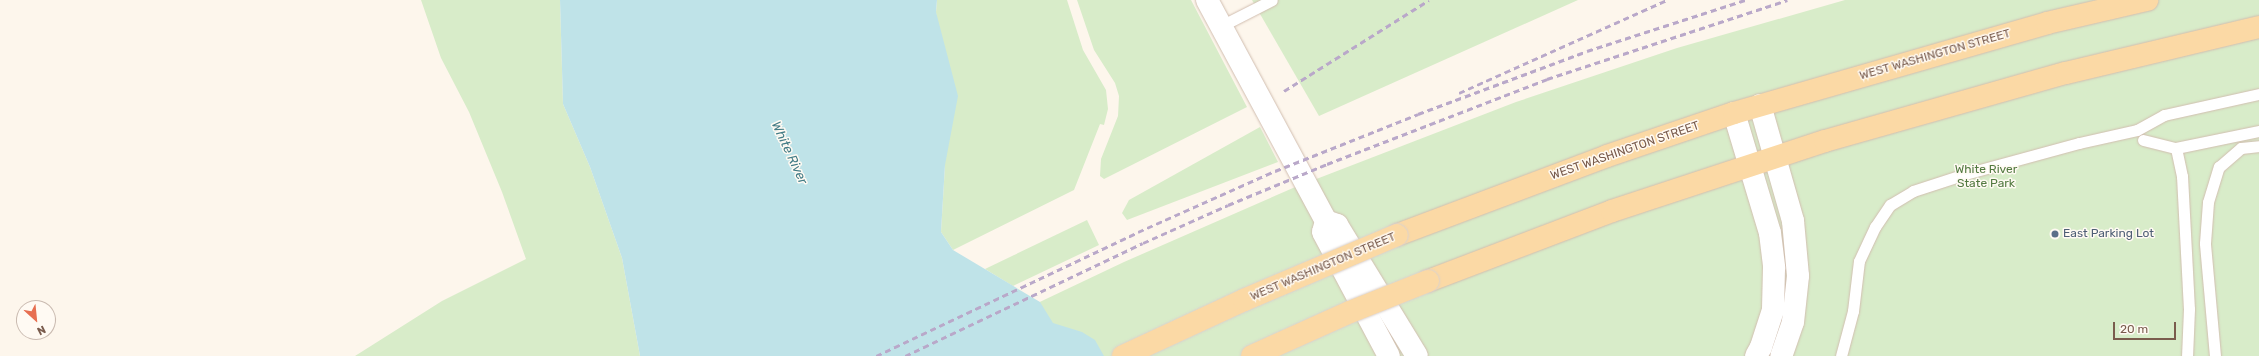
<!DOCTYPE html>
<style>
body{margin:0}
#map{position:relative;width:2259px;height:356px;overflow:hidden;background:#fdf6ec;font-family:Rubik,sans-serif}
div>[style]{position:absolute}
.green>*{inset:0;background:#d8ecc9}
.water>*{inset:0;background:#bfe3e8}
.roads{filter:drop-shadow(0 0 1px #d1beb0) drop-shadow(0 0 1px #d1beb0)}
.lane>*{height:11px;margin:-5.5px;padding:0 5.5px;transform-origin:5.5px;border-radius:5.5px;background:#fff}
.secondary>*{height:22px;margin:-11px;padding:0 11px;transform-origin:11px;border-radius:11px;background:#fff}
.primary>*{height:22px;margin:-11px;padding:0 11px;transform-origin:11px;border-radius:11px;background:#fbd9a5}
.rail>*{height:3px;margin-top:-1.5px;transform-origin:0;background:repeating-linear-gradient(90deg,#b9a8c9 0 6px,transparent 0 10px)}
.bridges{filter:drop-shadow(0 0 1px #dad1cd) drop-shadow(0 0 1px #dad1cd)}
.primary-bridge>*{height:22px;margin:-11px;padding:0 11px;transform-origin:11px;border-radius:11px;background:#fbd9a5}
.dots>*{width:11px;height:11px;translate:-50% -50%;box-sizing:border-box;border:2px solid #fffaf3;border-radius:50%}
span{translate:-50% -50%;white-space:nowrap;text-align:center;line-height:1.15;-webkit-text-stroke:3px #fffaf3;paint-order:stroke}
.street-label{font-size:12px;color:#7a5c4d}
.park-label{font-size:12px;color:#537a41}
.service-label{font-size:12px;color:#4e5e75}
.left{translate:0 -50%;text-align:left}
.water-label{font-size:13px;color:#437c86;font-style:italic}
.north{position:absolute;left:16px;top:300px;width:40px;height:40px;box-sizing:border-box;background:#fffaf3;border:1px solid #cabbb1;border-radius:50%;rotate:153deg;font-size:11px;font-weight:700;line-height:16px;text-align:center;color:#7a5c4d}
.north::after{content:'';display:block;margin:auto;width:14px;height:18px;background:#e76f51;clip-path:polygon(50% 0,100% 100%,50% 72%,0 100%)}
.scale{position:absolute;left:2113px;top:322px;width:63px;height:18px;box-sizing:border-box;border:2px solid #7a5c4d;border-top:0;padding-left:5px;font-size:12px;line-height:14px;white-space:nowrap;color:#7a5c4d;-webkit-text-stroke:3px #fffaf3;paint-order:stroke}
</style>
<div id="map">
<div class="green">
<div style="clip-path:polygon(421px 0,560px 0,563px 104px,590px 167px,622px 258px,640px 356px,355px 356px,442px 301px,526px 259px,502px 192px,469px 112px,441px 58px)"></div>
<div style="clip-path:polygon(937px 0,1067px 0,1083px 50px,1106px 90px,1108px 109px,1104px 125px,1100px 124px,1074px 190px,953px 250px,941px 232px,945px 165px,936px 12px)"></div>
<div style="clip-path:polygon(1077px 0,1191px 0,1247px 107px,1104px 179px,1100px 176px,1101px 159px,1118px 116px,1119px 96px,1115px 83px,1094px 50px)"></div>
<div style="clip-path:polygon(1252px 0,1578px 0,1319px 116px)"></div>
<div style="clip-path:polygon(1845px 0,2259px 0,2259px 356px,926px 356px,1124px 262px,1293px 188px,1516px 102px,1677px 48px)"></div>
<div style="clip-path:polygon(1260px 127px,1278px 162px,1127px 220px,1122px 213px,1129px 200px)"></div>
<div style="clip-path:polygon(1087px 220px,1099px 245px,1013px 286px,985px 269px)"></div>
</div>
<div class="water">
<div style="clip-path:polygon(560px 0,937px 0,936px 12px,958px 96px,945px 165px,941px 232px,953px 250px,1040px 302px,1053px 323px,1082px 332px,1095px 340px,1104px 356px,640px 356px,622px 258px,590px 167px,563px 104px)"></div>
</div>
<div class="roads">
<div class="lane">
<div style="left:1221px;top:26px;width:57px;rotate:-27deg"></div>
<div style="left:2143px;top:140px;width:34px;rotate:14deg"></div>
<div style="left:2176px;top:148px;width:85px;rotate:-11.6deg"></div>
<div style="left:2176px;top:148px;width:29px;rotate:78deg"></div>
<div style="left:2182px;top:176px;width:133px;rotate:87deg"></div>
<div style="left:2189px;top:309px;width:47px;rotate:92.4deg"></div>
<div style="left:1841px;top:356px;width:47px;rotate:-75.1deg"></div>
<div style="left:1853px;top:311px;width:50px;rotate:-83.2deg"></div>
<div style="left:1859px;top:261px;width:38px;rotate:-65deg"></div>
<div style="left:1875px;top:227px;width:27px;rotate:-56deg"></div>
<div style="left:1890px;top:205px;width:27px;rotate:-31deg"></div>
<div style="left:1913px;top:191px;width:55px;rotate:-18.1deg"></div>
<div style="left:1965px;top:174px;width:118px;rotate:-15.2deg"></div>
<div style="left:2079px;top:143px;width:59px;rotate:-12.6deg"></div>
<div style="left:2137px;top:130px;width:31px;rotate:-29deg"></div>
<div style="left:2164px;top:115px;width:97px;rotate:-12.5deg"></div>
<div style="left:2215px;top:356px;width:113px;rotate:-95.1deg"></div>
<div style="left:2205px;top:243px;width:41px;rotate:-85.8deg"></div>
<div style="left:2208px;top:202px;width:37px;rotate:-73deg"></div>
<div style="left:2219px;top:167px;width:29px;rotate:-41deg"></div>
<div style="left:2241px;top:148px;width:18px;rotate:-6deg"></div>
</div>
<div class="secondary">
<div style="left:1207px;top:0;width:251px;rotate:61.7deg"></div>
<div style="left:1326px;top:221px;width:11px;rotate:105deg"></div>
<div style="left:1323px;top:232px;width:140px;rotate:62deg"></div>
<div style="left:1760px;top:105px;width:121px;rotate:74.1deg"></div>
<div style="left:1793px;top:221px;width:55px;rotate:84.8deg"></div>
<div style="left:1798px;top:276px;width:46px;rotate:96.2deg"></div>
<div style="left:1793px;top:322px;width:36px;rotate:109deg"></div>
<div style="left:1734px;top:113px;width:125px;rotate:73.3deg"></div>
<div style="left:1770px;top:233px;width:35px;rotate:83deg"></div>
<div style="left:1774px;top:268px;width:42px;rotate:91.4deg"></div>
<div style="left:1773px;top:310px;width:39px;rotate:108deg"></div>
<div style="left:1761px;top:347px;width:10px;rotate:119deg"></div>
<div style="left:1326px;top:221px;width:12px;rotate:20deg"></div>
<div style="left:1337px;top:225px;width:153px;rotate:58.6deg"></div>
</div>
<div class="primary">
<div style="left:1397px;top:235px;width:224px;rotate:-20.6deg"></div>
<div style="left:1607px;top:156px;width:134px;rotate:-18.7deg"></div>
<div style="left:1734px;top:113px;width:326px;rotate:-16deg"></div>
<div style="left:2047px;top:23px;width:103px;rotate:-13deg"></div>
<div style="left:1428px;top:281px;width:197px;rotate:-20.8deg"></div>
<div style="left:1612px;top:211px;width:224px;rotate:-18.2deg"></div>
<div style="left:1825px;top:141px;width:250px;rotate:-15.8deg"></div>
<div style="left:2066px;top:73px;width:198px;rotate:-13.4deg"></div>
</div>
</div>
<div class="rail">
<div style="left:1284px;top:91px;width:171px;rotate:-32.1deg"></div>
<div style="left:1459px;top:93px;width:228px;rotate:-24.1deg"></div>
<div style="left:876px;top:356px;width:290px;rotate:-25.3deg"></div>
<div style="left:1138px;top:232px;width:150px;rotate:-24deg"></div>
<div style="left:1275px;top:171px;width:154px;rotate:-21.7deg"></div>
<div style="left:1418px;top:114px;width:180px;rotate:-20.4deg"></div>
<div style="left:1587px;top:51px;width:166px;rotate:-17.9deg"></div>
<div style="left:905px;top:356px;width:263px;rotate:-25.4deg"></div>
<div style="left:1143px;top:243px;width:93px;rotate:-24.1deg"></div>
<div style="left:1228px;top:205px;width:107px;rotate:-22.5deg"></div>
<div style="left:1327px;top:164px;width:236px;rotate:-21.1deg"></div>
<div style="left:1547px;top:79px;width:253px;rotate:-18.2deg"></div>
</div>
<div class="bridges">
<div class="primary-bridge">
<div style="left:1123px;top:356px;width:133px;rotate:-24.8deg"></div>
<div style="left:1244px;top:300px;width:166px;rotate:-23deg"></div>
<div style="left:1252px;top:356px;width:107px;rotate:-24.2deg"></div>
<div style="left:1350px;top:312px;width:84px;rotate:-21.7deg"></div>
</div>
</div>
<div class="dots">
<div style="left:2055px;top:234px;background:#5c6f8a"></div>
</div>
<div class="street-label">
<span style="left:1935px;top:55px;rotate:-16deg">WEST WASHINGTON STREET</span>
<span style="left:1625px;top:151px;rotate:-19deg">WEST WASHINGTON STREET</span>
<span style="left:1323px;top:267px;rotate:-23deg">WEST WASHINGTON STREET</span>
</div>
<div class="park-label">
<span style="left:1986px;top:177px">White River<br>State Park</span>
</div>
<div class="service-label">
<span class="left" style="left:2063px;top:234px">East Parking Lot</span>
</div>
<div class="water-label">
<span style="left:789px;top:153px;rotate:65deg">White River</span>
</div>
<div class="north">N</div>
<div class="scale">20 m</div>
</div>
